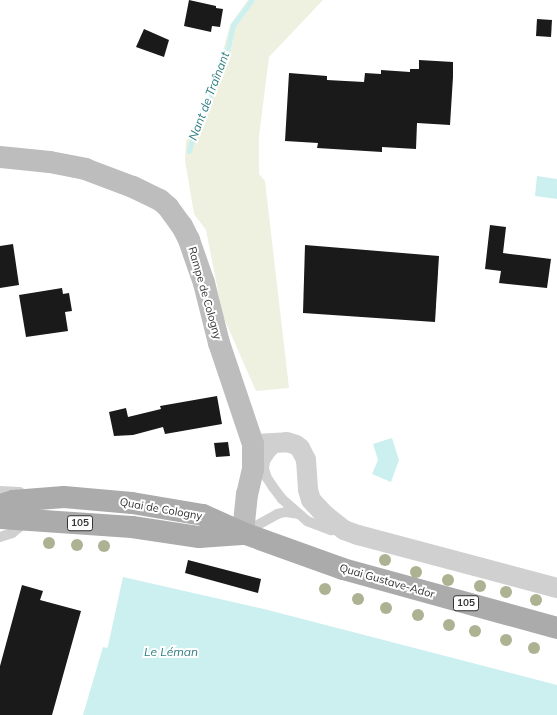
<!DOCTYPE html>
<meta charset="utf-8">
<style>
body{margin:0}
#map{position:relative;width:557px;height:715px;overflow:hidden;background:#fff;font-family:Mulish,sans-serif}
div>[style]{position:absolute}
.green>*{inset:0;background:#eef0e0}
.water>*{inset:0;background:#cceff0}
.stream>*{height:5px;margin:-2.5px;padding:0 2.5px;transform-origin:2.5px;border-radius:2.5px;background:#cceff0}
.building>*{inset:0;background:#1a1a1a}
.lane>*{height:10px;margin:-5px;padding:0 5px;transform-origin:5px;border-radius:5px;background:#d0d0d0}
.street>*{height:20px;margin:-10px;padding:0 10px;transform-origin:10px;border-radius:10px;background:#d0d0d0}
.secondary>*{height:22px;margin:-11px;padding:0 11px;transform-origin:11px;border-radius:11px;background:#bdbdbd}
.primary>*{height:22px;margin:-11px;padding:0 11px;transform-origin:11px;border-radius:11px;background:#ababab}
.trees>*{width:12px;height:12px;margin:-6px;border-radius:50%;background:#adb293}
span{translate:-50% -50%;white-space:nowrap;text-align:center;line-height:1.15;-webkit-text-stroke:4px #fff;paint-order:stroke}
.shield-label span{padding:1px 3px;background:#fff;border:1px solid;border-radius:3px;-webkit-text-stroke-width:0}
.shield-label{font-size:10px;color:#333;font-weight:700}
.street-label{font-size:11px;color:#333}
.water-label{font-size:12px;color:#307f81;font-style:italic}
</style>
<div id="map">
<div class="green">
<div style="clip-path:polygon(248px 0,323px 0,269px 57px,259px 136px,259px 174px,265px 181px,289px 388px,256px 391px,223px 316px,206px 230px,194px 214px,185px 160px,186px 142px,217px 73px,230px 25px)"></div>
</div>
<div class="water">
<div style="clip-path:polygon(537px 176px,557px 179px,557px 199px,535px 196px)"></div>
<div style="clip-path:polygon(392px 438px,399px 460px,391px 482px,372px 474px,378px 460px,373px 444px)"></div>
<div style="clip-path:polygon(123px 577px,264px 609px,557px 685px,557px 715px,83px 715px,103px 647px,107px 648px,108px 646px)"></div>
</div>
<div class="stream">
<div style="left:189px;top:151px;width:16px;rotate:-76deg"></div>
<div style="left:193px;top:135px;width:77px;rotate:-66.4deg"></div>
<div style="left:224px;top:64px;width:40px;rotate:-77deg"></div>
<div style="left:233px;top:25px;width:31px;rotate:-53deg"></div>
</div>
<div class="building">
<div style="clip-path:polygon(189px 0,216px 6px,216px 8px,223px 9px,220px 27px,212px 26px,211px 32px,184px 26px)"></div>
<div style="clip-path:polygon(537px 19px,552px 20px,551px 37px,536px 36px)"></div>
<div style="clip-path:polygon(144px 29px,169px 40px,164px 57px,136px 47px)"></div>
<div style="clip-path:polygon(419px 60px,453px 62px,453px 77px,450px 125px,417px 123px,416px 149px,382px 147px,382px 152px,317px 148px,318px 143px,285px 141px,289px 73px,327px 76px,327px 80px,364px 82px,365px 73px,381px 74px,381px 70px,410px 72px,410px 69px,419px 69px)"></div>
<div style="clip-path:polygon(490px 225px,506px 227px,503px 253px,551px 259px,547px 288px,499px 283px,501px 271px,485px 269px)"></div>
<div style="clip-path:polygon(13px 244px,19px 285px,0 288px,0 246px)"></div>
<div style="clip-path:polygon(305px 245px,439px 256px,435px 322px,303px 313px)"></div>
<div style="clip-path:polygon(62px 288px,63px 294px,69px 293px,72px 311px,65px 312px,68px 331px,26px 337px,19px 295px)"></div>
<div style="clip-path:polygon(217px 396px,222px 424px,165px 434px,163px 427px,133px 435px,114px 436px,109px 412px,126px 408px,128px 417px,161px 409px,160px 406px)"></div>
<div style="clip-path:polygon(228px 442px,230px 456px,216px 457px,214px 443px)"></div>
<div style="clip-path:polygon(188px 560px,261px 579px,258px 593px,185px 573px)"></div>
<div style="clip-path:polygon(22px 585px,43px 591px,40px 600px,81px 611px,52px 715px,0 715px,0 666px)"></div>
</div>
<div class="lane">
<div style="left:279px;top:445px;width:9px;rotate:139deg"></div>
<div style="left:272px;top:451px;width:12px;rotate:125deg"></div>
<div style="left:265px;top:461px;width:8px;rotate:97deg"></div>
<div style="left:264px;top:469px;width:9px;rotate:72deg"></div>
<div style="left:267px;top:478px;width:11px;rotate:56deg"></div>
<div style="left:273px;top:487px;width:15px;rotate:53deg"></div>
<div style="left:282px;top:499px;width:33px;rotate:41deg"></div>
<div style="left:307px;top:521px;width:26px;rotate:21deg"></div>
<div style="left:331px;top:530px;width:10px"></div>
<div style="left:0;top:491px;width:20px;rotate:3deg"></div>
<div style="left:245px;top:532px;width:37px;rotate:-29deg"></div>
<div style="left:277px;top:514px;width:9px;rotate:-13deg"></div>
<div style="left:286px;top:512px;width:12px;rotate:9deg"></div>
<div style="left:0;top:537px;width:13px;rotate:-18deg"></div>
<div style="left:12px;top:533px;width:18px;rotate:-38deg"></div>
</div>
<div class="street">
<div style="left:253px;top:444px;width:34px;rotate:-3deg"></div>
<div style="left:287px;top:442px;width:9px;rotate:18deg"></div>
<div style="left:296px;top:445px;width:5px;rotate:37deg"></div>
<div style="left:300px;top:448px;width:13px;rotate:63deg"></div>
<div style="left:306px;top:460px;width:30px;rotate:86deg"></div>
<div style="left:308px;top:490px;width:10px;rotate:73deg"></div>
<div style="left:311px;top:500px;width:21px;rotate:47deg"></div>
<div style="left:325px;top:515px;width:24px;rotate:38deg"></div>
<div style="left:344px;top:530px;width:15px;rotate:20deg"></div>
<div style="left:358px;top:535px;width:206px;rotate:14.9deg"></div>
</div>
<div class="secondary">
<div style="left:0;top:157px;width:50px;rotate:5.7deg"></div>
<div style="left:50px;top:162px;width:36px;rotate:11deg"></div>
<div style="left:85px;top:169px;width:51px;rotate:20.6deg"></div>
<div style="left:133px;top:187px;width:30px;rotate:26deg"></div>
<div style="left:160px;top:200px;width:11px;rotate:41deg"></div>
<div style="left:168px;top:207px;width:24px;rotate:54deg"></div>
<div style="left:182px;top:226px;width:16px;rotate:63deg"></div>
<div style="left:189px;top:240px;width:46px;rotate:70.8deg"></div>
<div style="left:204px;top:283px;width:62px;rotate:76deg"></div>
<div style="left:219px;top:343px;width:107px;rotate:71.4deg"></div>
<div style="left:253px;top:444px;width:25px;rotate:90deg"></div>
<div style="left:253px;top:469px;width:26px;rotate:103deg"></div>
<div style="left:247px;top:494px;width:39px;rotate:96deg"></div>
</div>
<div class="primary">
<div style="left:0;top:505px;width:14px;rotate:-17deg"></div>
<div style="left:13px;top:501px;width:51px;rotate:-4.5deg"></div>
<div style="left:64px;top:497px;width:68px;rotate:5deg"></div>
<div style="left:132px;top:503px;width:72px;rotate:9.6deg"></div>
<div style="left:203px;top:515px;width:44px;rotate:24.2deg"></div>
<div style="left:243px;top:533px;width:106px;rotate:19.8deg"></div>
<div style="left:343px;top:569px;width:222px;rotate:15.4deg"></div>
<div style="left:0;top:518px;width:132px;rotate:3.9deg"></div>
<div style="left:132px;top:527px;width:68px;rotate:8.5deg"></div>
<div style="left:199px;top:537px;width:43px;rotate:-4deg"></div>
</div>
<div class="trees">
<div style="left:49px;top:543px"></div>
<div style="left:77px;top:545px"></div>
<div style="left:104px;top:546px"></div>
<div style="left:385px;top:560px"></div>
<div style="left:416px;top:572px"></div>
<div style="left:448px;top:580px"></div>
<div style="left:480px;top:586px"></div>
<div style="left:325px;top:589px"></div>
<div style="left:506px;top:592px"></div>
<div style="left:358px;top:599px"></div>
<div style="left:536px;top:600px"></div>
<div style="left:386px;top:608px"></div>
<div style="left:418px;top:615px"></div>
<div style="left:449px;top:625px"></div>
<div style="left:475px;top:631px"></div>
<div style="left:506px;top:640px"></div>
<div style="left:534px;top:648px"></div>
</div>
<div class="shield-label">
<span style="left:80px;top:523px">105</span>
<span style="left:466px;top:603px">105</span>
</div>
<div class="street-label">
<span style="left:205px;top:293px;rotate:74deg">Rampe de Cologny</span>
<span style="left:161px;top:509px;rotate:10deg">Quai de Cologny</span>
<span style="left:387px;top:581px;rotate:16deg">Quai Gustave-Ador</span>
</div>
<div class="water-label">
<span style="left:209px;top:96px;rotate:-69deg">Nant de Traînant</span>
<span style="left:171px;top:652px">Le Léman</span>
</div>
</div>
